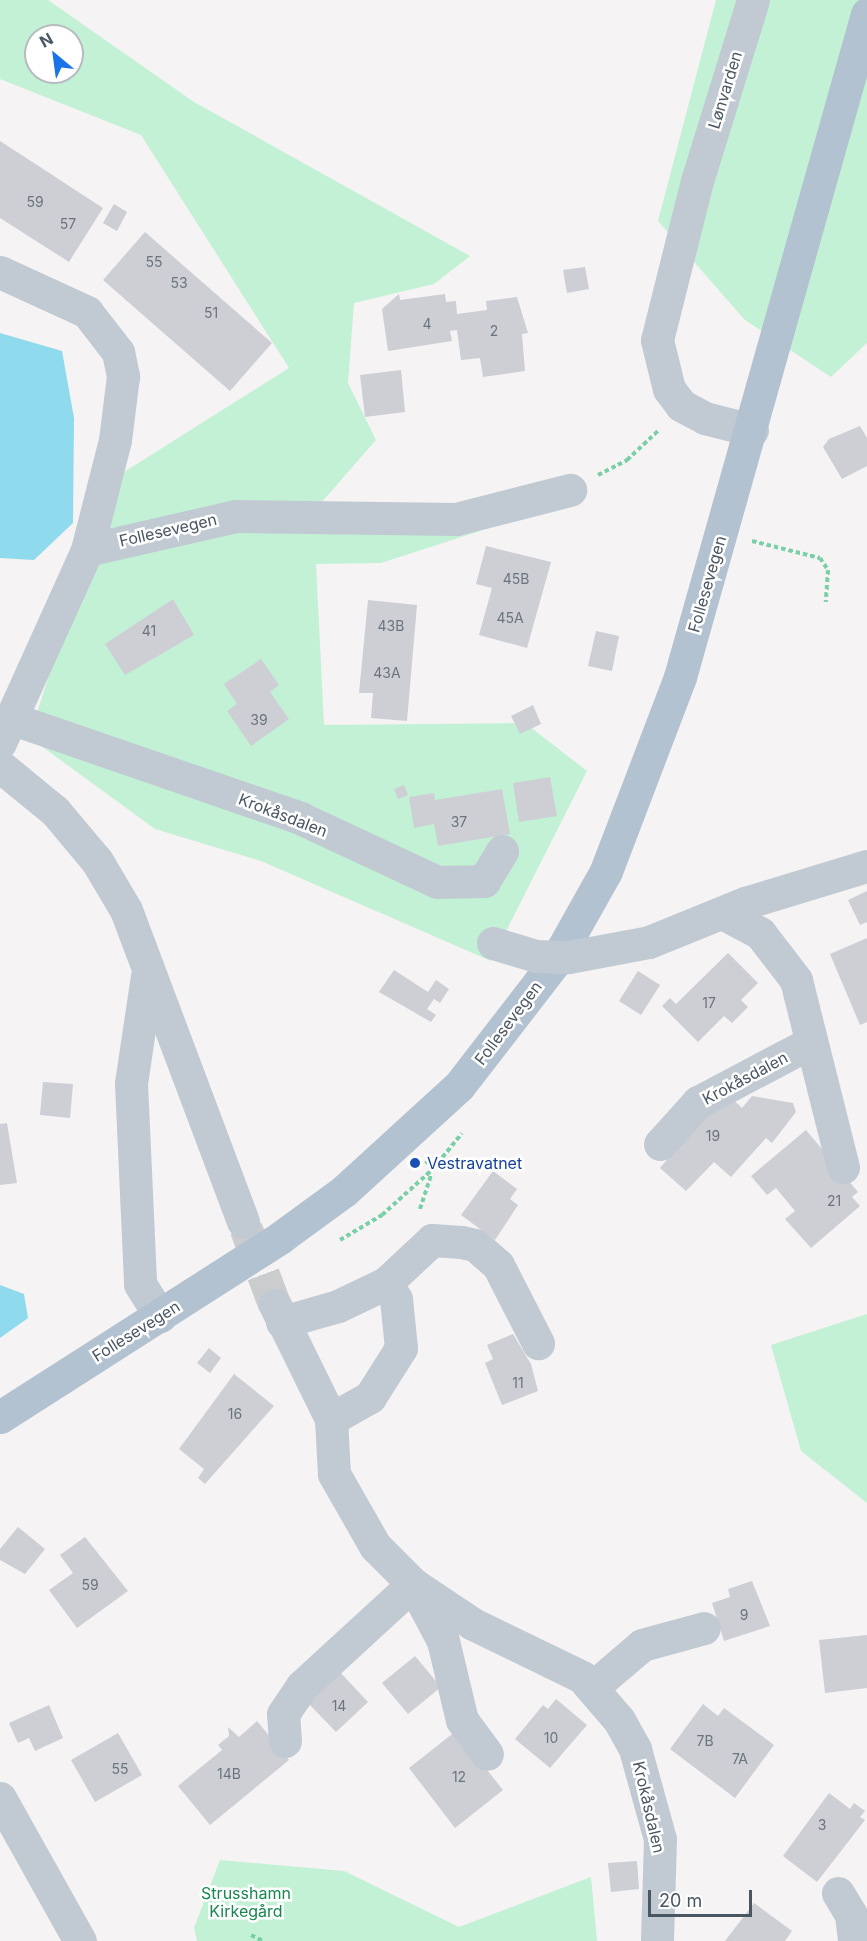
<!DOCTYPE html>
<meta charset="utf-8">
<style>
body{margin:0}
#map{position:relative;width:867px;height:1941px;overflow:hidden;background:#f5f3f3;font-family:Inter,sans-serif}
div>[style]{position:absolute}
.green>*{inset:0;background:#c3f1d5}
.water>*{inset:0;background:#90daee}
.building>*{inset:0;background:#cdcfd5}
.minor-tunnel>*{height:33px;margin-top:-16.5px;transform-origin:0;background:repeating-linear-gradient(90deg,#caccce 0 33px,transparent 0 49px)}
.path>*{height:4px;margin-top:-2px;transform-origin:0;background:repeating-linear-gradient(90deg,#7ad0a6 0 4.5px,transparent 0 7.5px)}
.minor>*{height:33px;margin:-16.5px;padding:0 16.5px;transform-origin:16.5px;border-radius:16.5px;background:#c1cad2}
.major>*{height:33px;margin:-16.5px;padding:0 16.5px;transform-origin:16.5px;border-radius:16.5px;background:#b3c2d1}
.minor-bridge>*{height:33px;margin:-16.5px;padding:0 16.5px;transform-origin:16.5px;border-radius:16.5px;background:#c1cad2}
.dots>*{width:16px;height:16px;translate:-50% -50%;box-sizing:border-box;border:3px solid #fff;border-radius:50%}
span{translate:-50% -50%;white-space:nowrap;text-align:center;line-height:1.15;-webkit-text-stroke:5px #fff;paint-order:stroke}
.number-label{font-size:14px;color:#6b747e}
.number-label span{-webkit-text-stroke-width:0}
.street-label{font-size:16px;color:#4a5661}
.transit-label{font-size:16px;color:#164399}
.left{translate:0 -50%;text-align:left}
.park-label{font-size:16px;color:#17864f}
.north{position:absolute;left:24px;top:24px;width:60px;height:60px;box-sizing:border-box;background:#fff;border:2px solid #b7bbc0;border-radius:50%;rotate:331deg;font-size:16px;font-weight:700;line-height:24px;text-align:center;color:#4a5661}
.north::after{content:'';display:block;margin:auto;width:21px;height:27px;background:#1a73e8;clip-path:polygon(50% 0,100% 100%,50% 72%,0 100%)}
.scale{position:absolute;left:648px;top:1890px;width:104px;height:27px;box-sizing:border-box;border:3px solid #4a5661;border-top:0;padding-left:8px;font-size:18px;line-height:21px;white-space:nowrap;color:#4a5661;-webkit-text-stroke:4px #fff;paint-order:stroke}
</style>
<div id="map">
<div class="green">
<div style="clip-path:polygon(evenodd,0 0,48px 0,194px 102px,470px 256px,434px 284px,354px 303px,348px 383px,376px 440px,299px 528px,480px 531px,381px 563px,316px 564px,324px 725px,525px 723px,587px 771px,491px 961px,261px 861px,155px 829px,29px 737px,113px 479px,289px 368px,141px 135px,0 79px,0 0,36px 36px,72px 36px,72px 72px,36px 72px,36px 36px)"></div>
<div style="clip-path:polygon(716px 0,867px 0,867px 343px,831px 377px,745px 320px,658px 221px)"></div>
<div style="clip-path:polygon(867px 1314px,867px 1503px,801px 1451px,771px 1345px)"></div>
<div style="clip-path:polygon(220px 1860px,344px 1871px,459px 1927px,591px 1877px,597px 1941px,197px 1941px,194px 1928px)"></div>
</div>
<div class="water">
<div style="clip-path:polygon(0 333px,62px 351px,74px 418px,73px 523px,34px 560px,0 558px)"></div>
<div style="clip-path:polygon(0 1285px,24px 1294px,28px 1318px,0 1338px)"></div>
</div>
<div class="building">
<div style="clip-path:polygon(0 141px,103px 208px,69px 262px,0 218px)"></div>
<div style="clip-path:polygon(114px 204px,127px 212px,117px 231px,103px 223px)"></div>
<div style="clip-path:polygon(145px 232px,272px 343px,230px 391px,103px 280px)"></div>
<div style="clip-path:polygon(585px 267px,589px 289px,567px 293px,563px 270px)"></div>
<div style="clip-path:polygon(399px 294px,400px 300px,445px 294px,446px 302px,456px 301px,457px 314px,487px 310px,486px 301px,517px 297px,528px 333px,522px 334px,525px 371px,483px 377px,480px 358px,461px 360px,457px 330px,450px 331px,452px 341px,388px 351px,382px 309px)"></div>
<div style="clip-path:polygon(401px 370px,405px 412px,365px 417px,360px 375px)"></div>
<div style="clip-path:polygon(860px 426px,867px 438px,867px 466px,842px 479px,823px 447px,829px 439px)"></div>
<div style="clip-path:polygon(486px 546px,551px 562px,527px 648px,479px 635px,492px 588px,476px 584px)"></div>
<div style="clip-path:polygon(173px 599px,194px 635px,125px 675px,105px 644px)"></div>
<div style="clip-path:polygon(368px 600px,417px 605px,407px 721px,371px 718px,373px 693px,359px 693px)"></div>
<div style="clip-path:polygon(596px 631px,619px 636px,612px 671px,588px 666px)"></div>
<div style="clip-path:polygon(261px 659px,279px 685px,270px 692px,289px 719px,251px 746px,227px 711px,237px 704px,224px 684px)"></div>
<div style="clip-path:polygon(533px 705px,541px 724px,520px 734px,511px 716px)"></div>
<div style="clip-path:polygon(550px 777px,557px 816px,519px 822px,513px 783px)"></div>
<div style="clip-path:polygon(404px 785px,408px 795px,398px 799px,394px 789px)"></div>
<div style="clip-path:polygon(502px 789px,510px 834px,438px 846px,434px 824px,414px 828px,409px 797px,434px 793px,435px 800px)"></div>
<div style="clip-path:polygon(867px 891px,867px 922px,860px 925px,848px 900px)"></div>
<div style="clip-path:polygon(867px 938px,867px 1022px,860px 1025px,830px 954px)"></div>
<div style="clip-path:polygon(728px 953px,758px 983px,741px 1000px,748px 1007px,732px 1023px,724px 1016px,698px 1042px,662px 1006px,670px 998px,676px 1004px)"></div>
<div style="clip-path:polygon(394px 970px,428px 992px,436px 980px,449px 989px,440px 1003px,434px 999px,427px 1009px,436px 1015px,431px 1022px,379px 992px)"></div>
<div style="clip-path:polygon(638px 971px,660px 985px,641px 1015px,619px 1001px)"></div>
<div style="clip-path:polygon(43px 1082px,73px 1084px,70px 1118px,40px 1115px)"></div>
<div style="clip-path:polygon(725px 1092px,742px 1108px,752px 1096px,793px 1103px,796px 1112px,772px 1143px,766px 1138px,731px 1177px,714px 1162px,686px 1191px,660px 1168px)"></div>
<div style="clip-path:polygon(7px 1123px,17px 1183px,0 1185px,0 1124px)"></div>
<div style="clip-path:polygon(806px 1130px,858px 1192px,852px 1197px,860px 1206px,811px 1248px,785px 1219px,795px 1211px,776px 1188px,767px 1195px,751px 1176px)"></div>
<div style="clip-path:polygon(493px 1171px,517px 1189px,510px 1199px,518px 1205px,495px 1240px,461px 1215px)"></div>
<div style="clip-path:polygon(513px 1334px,531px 1364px,538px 1391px,502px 1405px,485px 1363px,493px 1359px,487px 1345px)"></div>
<div style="clip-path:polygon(209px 1348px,221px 1358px,210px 1373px,197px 1363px)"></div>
<div style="clip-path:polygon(234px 1374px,274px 1406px,205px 1484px,198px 1478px,204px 1469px,179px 1449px)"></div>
<div style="clip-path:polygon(18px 1527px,45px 1549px,25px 1574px,0 1560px,0 1549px)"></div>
<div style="clip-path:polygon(85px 1537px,128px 1591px,77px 1628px,49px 1590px,73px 1573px,60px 1555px)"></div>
<div style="clip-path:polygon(752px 1581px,770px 1626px,724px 1641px,712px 1603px,730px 1597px,728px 1589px)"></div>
<div style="clip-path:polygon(867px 1635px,867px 1688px,825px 1693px,819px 1640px)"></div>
<div style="clip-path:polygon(415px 1656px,441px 1687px,408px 1714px,382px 1683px)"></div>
<div style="clip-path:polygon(338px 1670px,368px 1702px,336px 1732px,306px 1701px)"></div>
<div style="clip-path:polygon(556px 1699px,587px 1725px,550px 1768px,515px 1739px,543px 1705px,548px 1709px)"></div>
<div style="clip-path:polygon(703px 1704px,718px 1716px,724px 1708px,774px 1745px,735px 1798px,670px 1749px)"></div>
<div style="clip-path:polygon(49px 1705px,63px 1738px,35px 1751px,29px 1738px,18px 1743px,9px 1723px)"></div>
<div style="clip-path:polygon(257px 1721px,289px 1760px,210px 1825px,178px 1786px,222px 1750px,218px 1745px,229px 1736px,228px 1727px,239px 1737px)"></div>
<div style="clip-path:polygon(456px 1731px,503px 1790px,455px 1828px,409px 1768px)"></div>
<div style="clip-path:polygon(118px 1733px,142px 1775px,95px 1802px,71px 1760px)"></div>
<div style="clip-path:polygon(829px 1793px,850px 1809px,854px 1803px,865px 1811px,860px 1817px,865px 1820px,817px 1882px,783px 1856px)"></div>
<div style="clip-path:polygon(637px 1861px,639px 1889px,611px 1892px,608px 1863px)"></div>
<div style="clip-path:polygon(754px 1903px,792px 1931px,785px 1941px,725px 1941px)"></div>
</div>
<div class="minor-tunnel">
<div style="left:246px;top:1228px;width:82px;rotate:69.4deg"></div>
</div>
<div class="path">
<div style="left:598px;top:475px;width:33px;rotate:-27deg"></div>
<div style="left:627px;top:460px;width:44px;rotate:-43.2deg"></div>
<div style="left:752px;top:541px;width:70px;rotate:14deg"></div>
<div style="left:820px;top:558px;width:14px;rotate:56deg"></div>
<div style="left:828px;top:570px;width:32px;rotate:94deg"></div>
<div style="left:420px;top:1209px;width:42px;rotate:-72deg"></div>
<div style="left:433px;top:1169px;width:11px;rotate:-131deg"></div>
<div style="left:340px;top:1240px;width:49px;rotate:-30.8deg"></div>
<div style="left:382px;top:1215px;width:69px;rotate:-42deg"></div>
<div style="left:433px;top:1169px;width:46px;rotate:-51.1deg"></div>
<div style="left:251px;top:1935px;width:13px;rotate:27deg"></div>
</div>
<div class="minor">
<div style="left:0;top:272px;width:96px;rotate:24.7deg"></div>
<div style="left:87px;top:312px;width:51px;rotate:52.2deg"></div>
<div style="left:118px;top:352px;width:25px;rotate:78deg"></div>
<div style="left:123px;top:376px;width:64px;rotate:97.1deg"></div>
<div style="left:115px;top:440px;width:114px;rotate:104.3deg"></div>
<div style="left:87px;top:550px;width:212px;rotate:114.3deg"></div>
<div style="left:752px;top:430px;width:49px;rotate:-165.7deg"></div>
<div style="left:705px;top:418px;width:27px;rotate:-152deg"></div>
<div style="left:681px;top:405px;width:20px;rotate:-127deg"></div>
<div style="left:669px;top:389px;width:50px;rotate:-103.8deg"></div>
<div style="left:657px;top:340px;width:164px;rotate:-75.9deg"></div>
<div style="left:697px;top:181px;width:189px;rotate:-72.8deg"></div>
<div style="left:87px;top:550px;width:152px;rotate:-12.9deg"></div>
<div style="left:235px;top:516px;width:221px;rotate:0.8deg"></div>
<div style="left:456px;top:519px;width:118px;rotate:-14.3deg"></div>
<div style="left:13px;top:719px;width:304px;rotate:19deg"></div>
<div style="left:300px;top:818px;width:151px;rotate:25deg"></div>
<div style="left:437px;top:882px;width:47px;rotate:-1.2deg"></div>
<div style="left:484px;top:881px;width:35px;rotate:-59deg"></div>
<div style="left:0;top:766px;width:71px;rotate:39.3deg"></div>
<div style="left:55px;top:811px;width:65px;rotate:50deg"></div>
<div style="left:97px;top:861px;width:57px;rotate:59.4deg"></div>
<div style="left:126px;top:910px;width:333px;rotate:69.4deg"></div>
<div style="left:722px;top:913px;width:43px;rotate:27.8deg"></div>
<div style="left:760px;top:933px;width:59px;rotate:52.5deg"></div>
<div style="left:796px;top:980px;width:193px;rotate:75.9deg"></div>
<div style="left:649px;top:942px;width:104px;rotate:-22.1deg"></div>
<div style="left:745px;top:903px;width:127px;rotate:-16.9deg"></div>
<div style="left:147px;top:976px;width:108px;rotate:98.5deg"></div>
<div style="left:131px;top:1083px;width:201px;rotate:87.4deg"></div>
<div style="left:140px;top:1284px;width:38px;rotate:58deg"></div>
<div style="left:660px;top:1144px;width:57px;rotate:-47.9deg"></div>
<div style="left:698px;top:1102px;width:127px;rotate:-27.8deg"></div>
<div style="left:275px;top:1305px;width:127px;rotate:63.8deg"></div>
<div style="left:331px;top:1419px;width:55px;rotate:86.9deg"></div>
<div style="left:334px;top:1474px;width:83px;rotate:60.3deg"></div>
<div style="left:375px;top:1546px;width:54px;rotate:45deg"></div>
<div style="left:413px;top:1584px;width:72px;rotate:33.7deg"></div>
<div style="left:473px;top:1624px;width:121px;rotate:25.9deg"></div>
<div style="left:582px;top:1677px;width:57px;rotate:49.3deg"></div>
<div style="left:619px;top:1720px;width:33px;rotate:61deg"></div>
<div style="left:635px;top:1749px;width:93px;rotate:74.5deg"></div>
<div style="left:660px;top:1839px;width:102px;rotate:91.7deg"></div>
<div style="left:282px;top:1322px;width:58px;rotate:-15.9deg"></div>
<div style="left:338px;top:1306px;width:53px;rotate:-25.6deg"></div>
<div style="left:386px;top:1283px;width:63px;rotate:-43.1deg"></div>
<div style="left:432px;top:1240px;width:29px;rotate:4deg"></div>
<div style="left:461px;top:1242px;width:14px;rotate:12deg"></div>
<div style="left:475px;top:1245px;width:30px;rotate:41deg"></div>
<div style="left:498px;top:1265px;width:88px;rotate:62.9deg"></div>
<div style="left:331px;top:1419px;width:45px;rotate:-29.4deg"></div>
<div style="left:370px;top:1397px;width:58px;rotate:-57.7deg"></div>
<div style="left:401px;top:1348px;width:49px;rotate:-95.8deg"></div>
<div style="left:396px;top:1299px;width:19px;rotate:-122deg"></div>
<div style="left:594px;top:1686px;width:63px;rotate:-40.5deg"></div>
<div style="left:642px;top:1645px;width:64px;rotate:-15.3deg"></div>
<div style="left:285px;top:1741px;width:27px;rotate:-94deg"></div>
<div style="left:283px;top:1714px;width:34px;rotate:-56deg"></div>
<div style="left:302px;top:1686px;width:151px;rotate:-42.6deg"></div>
<div style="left:413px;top:1584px;width:64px;rotate:62.2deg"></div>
<div style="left:443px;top:1641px;width:81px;rotate:76.5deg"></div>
<div style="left:462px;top:1720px;width:42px;rotate:53.7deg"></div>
<div style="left:0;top:1798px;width:164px;rotate:60.8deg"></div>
<div style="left:838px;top:1893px;width:26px;rotate:59deg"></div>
<div style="left:851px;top:1915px;width:26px;rotate:83deg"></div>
</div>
<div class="major">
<div style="left:0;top:1417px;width:334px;rotate:-32.6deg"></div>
<div style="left:281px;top:1237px;width:78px;rotate:-36.1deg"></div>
<div style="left:344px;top:1191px;width:156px;rotate:-42.4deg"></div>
<div style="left:459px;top:1086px;width:157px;rotate:-52.3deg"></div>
<div style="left:555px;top:962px;width:104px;rotate:-60.7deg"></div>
<div style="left:606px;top:871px;width:208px;rotate:-69.1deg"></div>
<div style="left:680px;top:677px;width:689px;rotate:-74.25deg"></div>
</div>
<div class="minor-bridge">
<div style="left:493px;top:943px;width:45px;rotate:16.8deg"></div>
<div style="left:536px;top:956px;width:33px;rotate:2deg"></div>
<div style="left:569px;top:957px;width:81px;rotate:-10.6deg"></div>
</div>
<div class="dots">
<div style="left:415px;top:1163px;background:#1a4fb4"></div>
</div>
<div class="number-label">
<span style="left:35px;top:202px">59</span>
<span style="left:68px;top:224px">57</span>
<span style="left:154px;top:262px">55</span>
<span style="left:179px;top:283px">53</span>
<span style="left:211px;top:313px">51</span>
<span style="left:427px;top:324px">4</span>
<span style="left:494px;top:331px">2</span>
<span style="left:516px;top:579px">45B</span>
<span style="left:510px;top:618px">45A</span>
<span style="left:391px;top:626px">43B</span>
<span style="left:149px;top:631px">41</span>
<span style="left:387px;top:673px">43A</span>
<span style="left:259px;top:720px">39</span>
<span style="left:459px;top:822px">37</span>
<span style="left:709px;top:1003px">17</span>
<span style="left:713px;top:1136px">19</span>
<span style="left:834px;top:1201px">21</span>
<span style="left:518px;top:1383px">11</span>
<span style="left:235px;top:1414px">16</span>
<span style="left:90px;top:1585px">59</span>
<span style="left:744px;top:1615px">9</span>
<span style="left:339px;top:1706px">14</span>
<span style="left:551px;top:1738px">10</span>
<span style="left:705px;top:1741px">7B</span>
<span style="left:740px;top:1759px">7A</span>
<span style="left:120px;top:1769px">55</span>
<span style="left:229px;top:1774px">14B</span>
<span style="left:459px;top:1777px">12</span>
<span style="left:822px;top:1825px">3</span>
</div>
<div class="street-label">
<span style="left:725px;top:90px;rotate:-73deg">Lønvarden</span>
<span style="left:168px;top:530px;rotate:-13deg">Follesevegen</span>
<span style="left:707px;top:584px;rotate:-74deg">Follesevegen</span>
<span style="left:283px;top:815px;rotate:21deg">Krokåsdalen</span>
<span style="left:508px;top:1023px;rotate:-53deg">Follesevegen</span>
<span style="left:745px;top:1078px;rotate:-28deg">Krokåsdalen</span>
<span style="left:136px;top:1331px;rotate:-32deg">Follesevegen</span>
<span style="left:649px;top:1807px;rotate:77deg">Krokåsdalen</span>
</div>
<div class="transit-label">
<span class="left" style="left:427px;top:1163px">Vestravatnet</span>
</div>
<div class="park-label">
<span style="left:246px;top:1902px">Strusshamn<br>Kirkegård</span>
</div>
<div class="north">N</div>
<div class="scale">20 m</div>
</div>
